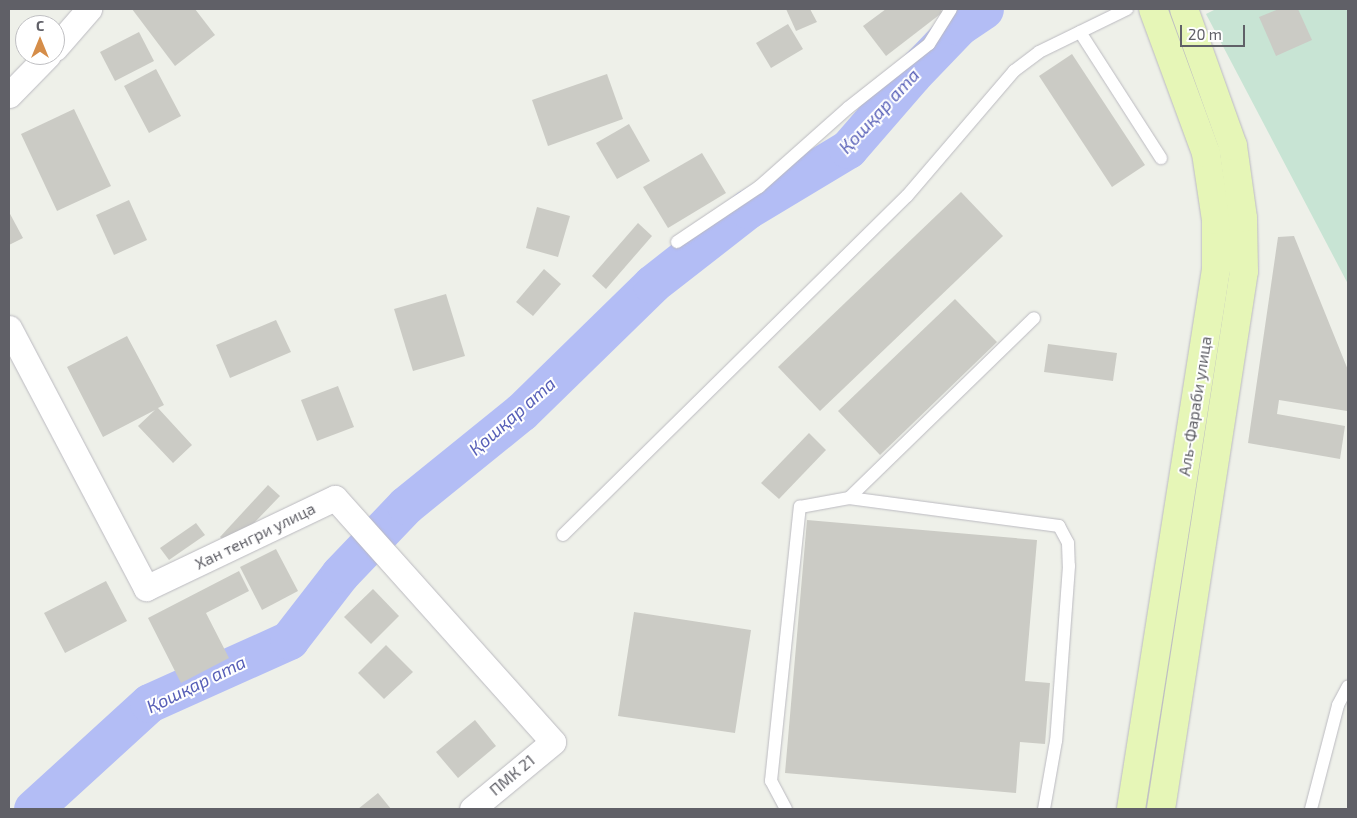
<!DOCTYPE html>
<meta charset="utf-8">
<style>
body{margin:0}
#map{position:relative;width:1357px;height:818px;overflow:hidden;background:#eef0e9;font-family:"Exo 2",sans-serif}
div>[style]{position:absolute}
.green>*{inset:0;background:#c8e4d4}
.river>*{height:39px;margin:-19.5px;padding:0 19.5px;transform-origin:19.5px;border-radius:19.5px;background:#b3bdf5}
.building>*{inset:0;background:#cbcbc5}
.roads{filter:drop-shadow(0 0 1px #bbbac0) drop-shadow(0 0 1px #bbbac0)}
.lane>*{height:12px;margin:-6px;padding:0 6px;transform-origin:6px;border-radius:6px;background:#fff}
.street>*{height:25px;margin:-12.5px;padding:0 12.5px;transform-origin:12.5px;border-radius:12.5px;background:#fff}
.primary>*{height:28px;margin:-14px;padding:0 14px;transform-origin:14px;border-radius:14px;background:#e6f6b7}
span{translate:-50% -50%;white-space:nowrap;text-align:center;line-height:1.15;-webkit-text-stroke:4px #fff;paint-order:stroke}
.street-label{font-size:16px;color:#606067}
.water-label{font-size:18px;color:#575fb7;font-style:italic}
.frame{position:absolute;inset:0;border:10px solid #606067;pointer-events:none}
.north{position:absolute;left:15px;top:15px;width:50px;height:50px;box-sizing:border-box;background:#fff;border:1px solid #bfbfc2;border-radius:50%;rotate:0deg;font-size:14px;font-weight:700;line-height:20px;text-align:center;color:#606067}
.north::after{content:'';display:block;margin:auto;width:18px;height:22px;background:#d58d49;clip-path:polygon(50% 0,100% 100%,50% 72%,0 100%)}
.scale{position:absolute;left:1180px;top:25px;width:65px;height:22px;box-sizing:border-box;border:2px solid #606067;border-top:0;padding-left:6px;font-size:15px;line-height:18px;white-space:nowrap;color:#606067;-webkit-text-stroke:4px #fff;paint-order:stroke}
</style>
<div id="map">
<div class="green">
<div style="clip-path:polygon(1216px 9px,1348px 9px,1348px 284px,1206px 14px)"></div>
</div>
<div class="river">
<div style="left:33px;top:809px;width:157px;rotate:-42.4deg"></div>
<div style="left:149px;top:703px;width:154px;rotate:-24.2deg"></div>
<div style="left:289px;top:640px;width:83px;rotate:-52.3deg"></div>
<div style="left:340px;top:574px;width:95px;rotate:-46.3deg"></div>
<div style="left:406px;top:505px;width:148px;rotate:-39deg"></div>
<div style="left:521px;top:412px;width:183px;rotate:-44.3deg"></div>
<div style="left:652px;top:284px;width:122px;rotate:-38deg"></div>
<div style="left:748px;top:209px;width:117px;rotate:-31deg"></div>
<div style="left:848px;top:149px;width:98px;rotate:-49.1deg"></div>
<div style="left:912px;top:75px;width:68px;rotate:-46.2deg"></div>
<div style="left:959px;top:26px;width:30px;rotate:-34deg"></div>
</div>
<div class="building">
<div style="clip-path:polygon(132px 9px,195px 9px,215px 35px,175px 66px)"></div>
<div style="clip-path:polygon(786px 9px,810px 9px,817px 22px,796px 31px)"></div>
<div style="clip-path:polygon(886px 9px,940px 9px,943px 12px,886px 56px,863px 26px)"></div>
<div style="clip-path:polygon(1279px 9px,1298px 9px,1312px 40px,1276px 56px,1259px 17px)"></div>
<div style="clip-path:polygon(788px 24px,803px 49px,771px 68px,756px 43px)"></div>
<div style="clip-path:polygon(139px 32px,154px 61px,115px 81px,100px 52px)"></div>
<div style="clip-path:polygon(1072px 54px,1145px 165px,1112px 187px,1039px 76px)"></div>
<div style="clip-path:polygon(156px 69px,181px 116px,149px 133px,124px 86px)"></div>
<div style="clip-path:polygon(607px 74px,623px 119px,548px 146px,532px 100px)"></div>
<div style="clip-path:polygon(74px 109px,111px 186px,57px 211px,21px 134px)"></div>
<div style="clip-path:polygon(629px 124px,650px 161px,617px 179px,596px 143px)"></div>
<div style="clip-path:polygon(702px 153px,726px 193px,668px 228px,643px 187px)"></div>
<div style="clip-path:polygon(961px 192px,1003px 236px,820px 411px,778px 367px)"></div>
<div style="clip-path:polygon(129px 200px,147px 240px,114px 255px,96px 215px)"></div>
<div style="clip-path:polygon(537px 207px,570px 216px,558px 257px,526px 248px)"></div>
<div style="clip-path:polygon(9px 212px,23px 238px,9px 245px)"></div>
<div style="clip-path:polygon(638px 223px,652px 236px,606px 289px,592px 276px)"></div>
<div style="clip-path:polygon(1294px 236px,1348px 370px,1348px 406px,1347px 411px,1279px 400px,1277px 414px,1345px 426px,1340px 459px,1248px 443px,1278px 237px)"></div>
<div style="clip-path:polygon(544px 269px,561px 284px,533px 316px,516px 302px)"></div>
<div style="clip-path:polygon(446px 294px,465px 356px,413px 371px,394px 309px)"></div>
<div style="clip-path:polygon(955px 299px,997px 342px,880px 455px,838px 411px)"></div>
<div style="clip-path:polygon(276px 320px,291px 352px,230px 378px,216px 345px)"></div>
<div style="clip-path:polygon(127px 336px,164px 405px,158px 408px,192px 445px,173px 463px,138px 426px,155px 410px,103px 437px,67px 367px)"></div>
<div style="clip-path:polygon(1048px 344px,1117px 353px,1113px 381px,1044px 372px)"></div>
<div style="clip-path:polygon(338px 386px,354px 427px,317px 441px,301px 400px)"></div>
<div style="clip-path:polygon(809px 433px,826px 450px,779px 499px,761px 483px)"></div>
<div style="clip-path:polygon(268px 485px,280px 496px,231px 547px,220px 537px)"></div>
<div style="clip-path:polygon(807px 520px,1037px 540px,1025px 681px,1050px 683px,1045px 744px,1020px 742px,1016px 793px,785px 773px)"></div>
<div style="clip-path:polygon(196px 523px,205px 535px,169px 560px,160px 548px)"></div>
<div style="clip-path:polygon(276px 549px,298px 591px,262px 610px,240px 567px)"></div>
<div style="clip-path:polygon(239px 571px,249px 591px,206px 613px,229px 658px,181px 683px,148px 618px)"></div>
<div style="clip-path:polygon(106px 581px,127px 621px,65px 653px,44px 613px)"></div>
<div style="clip-path:polygon(373px 589px,399px 616px,371px 644px,344px 617px)"></div>
<div style="clip-path:polygon(634px 612px,751px 630px,735px 733px,618px 716px)"></div>
<div style="clip-path:polygon(386px 645px,413px 672px,384px 699px,358px 673px)"></div>
<div style="clip-path:polygon(475px 720px,496px 746px,458px 778px,436px 752px)"></div>
<div style="clip-path:polygon(378px 793px,391px 809px,358px 809px)"></div>
</div>
<div class="roads">
<div class="lane">
<div style="left:1080px;top:32px;width:150px;rotate:57.3deg"></div>
<div style="left:677px;top:242px;width:99px;rotate:-33.9deg"></div>
<div style="left:759px;top:187px;width:119px;rotate:-41.6deg"></div>
<div style="left:848px;top:108px;width:103px;rotate:-38.3deg"></div>
<div style="left:929px;top:44px;width:41px;rotate:-57.8deg"></div>
<div style="left:849px;top:498px;width:258px;rotate:-44.2deg"></div>
<div style="left:563px;top:535px;width:483px;rotate:-44.6deg"></div>
<div style="left:907px;top:196px;width:165px;rotate:-49.4deg"></div>
<div style="left:1014px;top:71px;width:31px;rotate:-37deg"></div>
<div style="left:1039px;top:52px;width:98px;rotate:-26deg"></div>
<div style="left:786px;top:809px;width:32px;rotate:-118deg"></div>
<div style="left:771px;top:781px;width:276px;rotate:-84deg"></div>
<div style="left:800px;top:507px;width:50px;rotate:-10.4deg"></div>
<div style="left:849px;top:498px;width:212px;rotate:7.6deg"></div>
<div style="left:1059px;top:526px;width:19px;rotate:62deg"></div>
<div style="left:1068px;top:543px;width:23px;rotate:88deg"></div>
<div style="left:1069px;top:566px;width:175px;rotate:94.2deg"></div>
<div style="left:1056px;top:741px;width:69px;rotate:100deg"></div>
<div style="left:1311px;top:809px;width:107px;rotate:-75.4deg"></div>
<div style="left:1338px;top:705px;width:21px;rotate:-62deg"></div>
</div>
<div class="street">
<div style="left:55px;top:48px;width:52px;rotate:-48.9deg"></div>
<div style="left:9px;top:95px;width:56px;rotate:-45.7deg"></div>
<div style="left:9px;top:328px;width:294px;rotate:62.2deg"></div>
<div style="left:146px;top:588px;width:209px;rotate:-25.5deg"></div>
<div style="left:335px;top:498px;width:327px;rotate:48.2deg"></div>
<div style="left:553px;top:742px;width:105px;rotate:140.4deg"></div>
</div>
<div class="primary">
<div style="left:1131px;top:809px;width:547px;rotate:-81.05deg"></div>
<div style="left:1216px;top:269px;width:49px;rotate:-90deg"></div>
<div style="left:1216px;top:220px;width:68px;rotate:-98.5deg"></div>
<div style="left:1206px;top:153px;width:153px;rotate:-110.2deg"></div>
<div style="left:1161px;top:809px;width:544px;rotate:-81.23deg"></div>
<div style="left:1244px;top:271px;width:53px;rotate:-91.1deg"></div>
<div style="left:1243px;top:218px;width:73px;rotate:-97.9deg"></div>
<div style="left:1233px;top:146px;width:145px;rotate:-109.7deg"></div>
</div>
</div>
<div class="street-label">
<span style="left:1195px;top:406px;rotate:-81deg">Аль-Фараби улица</span>
<span style="left:255px;top:536px;rotate:-26deg">Хан тенгри улица</span>
<span style="left:512px;top:775px;rotate:-40deg">ПМК 21</span>
</div>
<div class="water-label">
<span style="left:879px;top:111px;rotate:-47deg">Қошқар ата</span>
<span style="left:512px;top:416px;rotate:-41deg">Қошқар ата</span>
<span style="left:196px;top:684px;rotate:-26deg">Қошқар ата</span>
</div>
<div class="frame"></div>
<div class="north">С</div>
<div class="scale">20 m</div>
</div>
